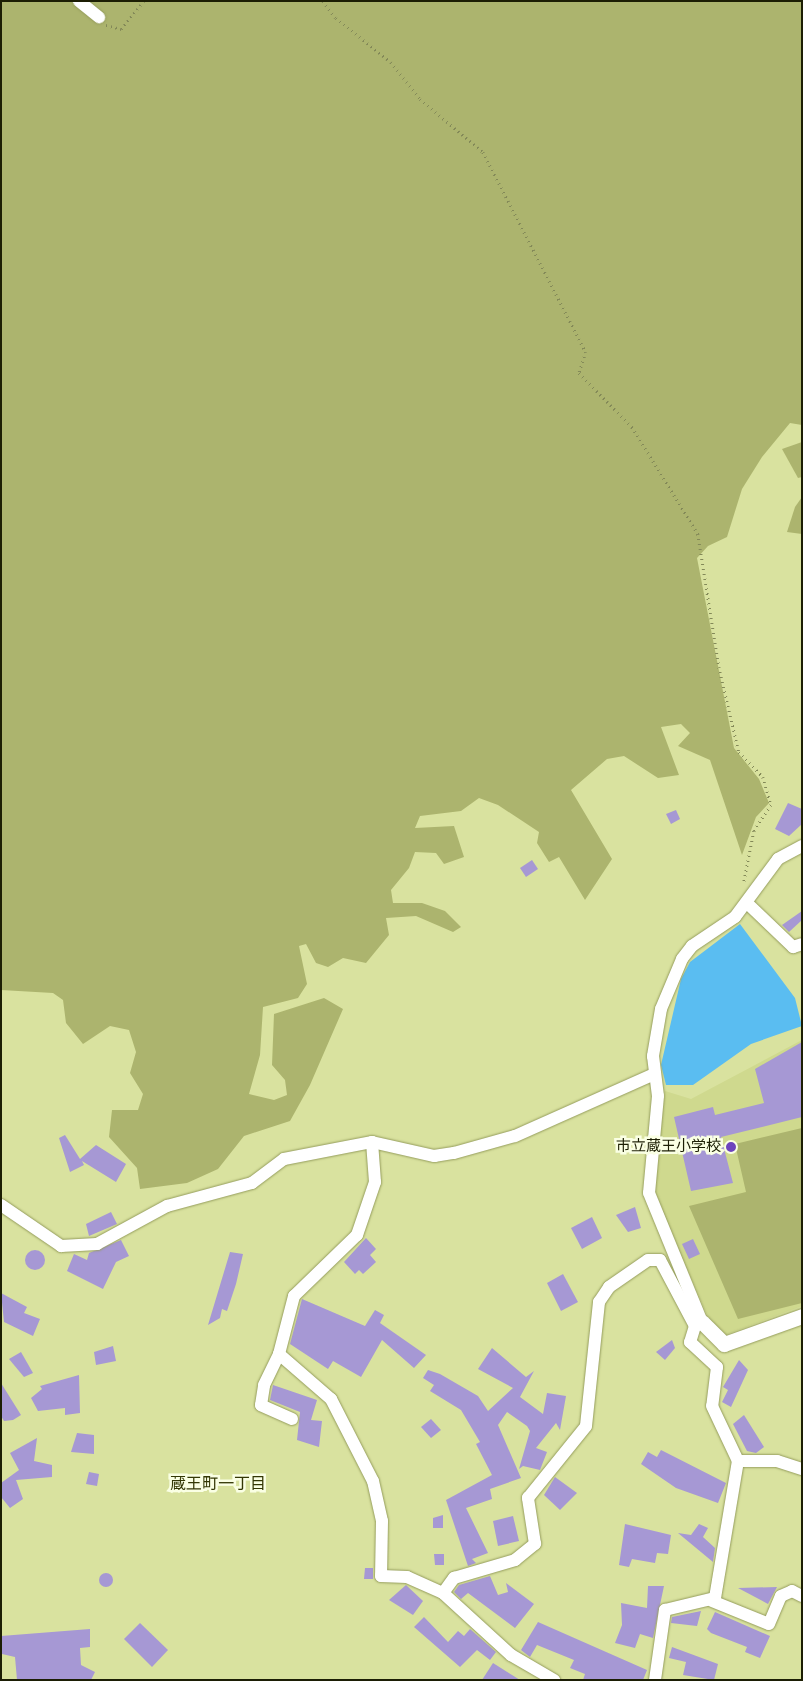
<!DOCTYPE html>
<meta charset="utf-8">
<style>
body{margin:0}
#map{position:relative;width:803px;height:1681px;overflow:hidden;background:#d9e29f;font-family:Karla,"Noto Sans JP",sans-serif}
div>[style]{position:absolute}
.built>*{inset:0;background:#cfd98e}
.green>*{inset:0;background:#acb46e}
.water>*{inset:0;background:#5abdf1}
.building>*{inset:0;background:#a698d4}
.round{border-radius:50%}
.path>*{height:2.5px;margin-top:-1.25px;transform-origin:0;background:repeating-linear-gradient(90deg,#838958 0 1px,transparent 0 5px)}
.roads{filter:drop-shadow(0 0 1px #959d5d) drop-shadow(0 0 1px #959d5d)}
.minor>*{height:12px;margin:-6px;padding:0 6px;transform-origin:6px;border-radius:6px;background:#fff}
.tertiary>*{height:15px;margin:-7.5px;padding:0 7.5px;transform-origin:7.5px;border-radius:7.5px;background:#fff}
.dots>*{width:14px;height:14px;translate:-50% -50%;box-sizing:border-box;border:2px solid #faffe4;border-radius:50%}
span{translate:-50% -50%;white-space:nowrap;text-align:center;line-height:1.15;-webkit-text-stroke:5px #faffe4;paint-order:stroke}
.poi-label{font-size:15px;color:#1c1e04}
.right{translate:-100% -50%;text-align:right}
.neighbourhood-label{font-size:16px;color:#333704}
.frame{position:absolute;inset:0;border:2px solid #1c1e04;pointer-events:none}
</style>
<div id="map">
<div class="built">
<div style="clip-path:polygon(802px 1040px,802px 1306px,725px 1335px,708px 1317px,655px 1195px,665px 1091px,691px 1099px)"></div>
</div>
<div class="green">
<div style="clip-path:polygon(1px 1px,802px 1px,802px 425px,790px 423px,762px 457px,742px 489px,727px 537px,708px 546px,697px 558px,734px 748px,759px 779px,769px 803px,756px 817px,742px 855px,710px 760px,678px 746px,690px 733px,681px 724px,661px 727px,679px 775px,658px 778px,624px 756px,607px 759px,571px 790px,612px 859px,585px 900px,559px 857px,549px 862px,537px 843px,539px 832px,498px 805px,479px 798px,461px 811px,420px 816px,415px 828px,454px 826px,464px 857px,444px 864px,436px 853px,415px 852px,409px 868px,391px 890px,393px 903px,422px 903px,445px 911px,461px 927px,453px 932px,416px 916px,386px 918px,389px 935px,366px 963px,343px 958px,328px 967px,316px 963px,306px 944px,299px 946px,307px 984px,298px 998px,263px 1007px,260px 1055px,249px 1094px,274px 1100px,287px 1095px,285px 1080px,272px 1065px,274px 1014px,324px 998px,343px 1009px,310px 1085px,290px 1121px,244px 1136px,218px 1169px,187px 1183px,140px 1189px,137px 1168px,109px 1137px,112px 1110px,138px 1110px,143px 1094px,130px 1073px,136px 1052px,129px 1030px,110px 1026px,83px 1044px,66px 1023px,63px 1000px,53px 993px,1px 990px)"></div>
<div style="clip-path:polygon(802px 442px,802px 477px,798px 478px,782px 449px)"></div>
<div style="clip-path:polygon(802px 497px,802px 534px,787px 532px,795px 507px)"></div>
<div style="clip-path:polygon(802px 1128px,802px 1303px,738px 1319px,689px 1206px,746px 1192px,735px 1144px)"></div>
</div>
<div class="water">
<div style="clip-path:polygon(740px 924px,795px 998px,802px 1026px,751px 1044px,693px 1085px,666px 1085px,661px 1065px,681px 979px,690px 962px)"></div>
</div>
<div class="building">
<div style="clip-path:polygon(788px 803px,802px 809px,802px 824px,789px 836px,775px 829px)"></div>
<div style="clip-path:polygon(676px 810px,680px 819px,671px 824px,666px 814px)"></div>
<div style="clip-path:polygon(532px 860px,538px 869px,526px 877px,520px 868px)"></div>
<div style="clip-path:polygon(802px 911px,802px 920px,789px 932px,782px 925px)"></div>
<div style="clip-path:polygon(802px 1042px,802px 1117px,721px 1137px,733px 1183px,691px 1191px,674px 1117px,713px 1107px,715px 1115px,764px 1103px,755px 1069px)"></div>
<div style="clip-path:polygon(65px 1135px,80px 1159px,96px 1145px,126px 1164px,116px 1182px,82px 1161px,84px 1165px,70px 1172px,59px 1138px)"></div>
<div style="clip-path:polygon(635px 1207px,641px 1228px,628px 1232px,616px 1215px)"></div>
<div style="clip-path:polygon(111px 1212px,117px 1224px,89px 1236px,86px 1224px)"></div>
<div style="clip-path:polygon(592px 1217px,602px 1238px,582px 1249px,571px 1228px)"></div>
<div style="clip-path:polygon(366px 1238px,376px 1249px,370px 1255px,376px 1262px,363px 1274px,359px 1270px,355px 1274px,344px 1262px)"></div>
<div style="clip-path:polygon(693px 1239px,700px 1254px,689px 1259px,682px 1244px)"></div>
<div style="clip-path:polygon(121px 1240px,129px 1256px,116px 1262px,103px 1289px,67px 1271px,74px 1254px,87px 1260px,89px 1253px)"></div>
<div class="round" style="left:25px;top:1250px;width:20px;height:20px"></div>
<div style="clip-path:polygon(230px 1252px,243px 1254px,236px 1284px,227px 1311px,222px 1309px,220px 1318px,208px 1325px)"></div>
<div style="clip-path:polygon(563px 1274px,578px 1302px,561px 1311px,547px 1283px)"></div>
<div style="clip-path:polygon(1px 1293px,27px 1307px,24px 1313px,40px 1319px,33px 1336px,4px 1322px)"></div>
<div style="clip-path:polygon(302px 1299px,365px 1326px,375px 1310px,384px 1315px,380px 1323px,426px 1355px,414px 1368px,382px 1340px,361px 1377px,333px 1361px,328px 1369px,290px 1344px)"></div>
<div style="clip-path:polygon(672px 1340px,675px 1348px,665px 1360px,656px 1352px)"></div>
<div style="clip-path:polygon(113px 1346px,116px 1361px,96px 1365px,94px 1352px)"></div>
<div style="clip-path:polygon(492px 1348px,526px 1377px,534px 1371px,520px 1397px,543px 1414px,547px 1393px,566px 1396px,560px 1430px,556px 1423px,536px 1448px,547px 1452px,540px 1470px,523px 1466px,519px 1469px,530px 1431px,527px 1426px,507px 1412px,498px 1425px,521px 1478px,490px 1489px,492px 1499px,466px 1508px,488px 1553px,472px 1559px,476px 1563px,468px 1566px,446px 1500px,492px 1475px,476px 1444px,480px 1442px,461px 1410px,430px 1391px,434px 1385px,423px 1378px,428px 1370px,440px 1374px,478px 1396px,488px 1411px,513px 1388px,478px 1369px)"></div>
<div style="clip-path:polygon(21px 1352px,33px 1373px,24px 1377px,9px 1359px)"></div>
<div style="clip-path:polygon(739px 1360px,748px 1370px,731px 1407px,722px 1402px,728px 1390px,723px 1387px)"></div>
<div style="clip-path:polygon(79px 1375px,80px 1413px,65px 1415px,65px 1408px,38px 1411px,31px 1398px,42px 1389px,40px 1386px)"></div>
<div style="clip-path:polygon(1px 1383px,21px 1415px,13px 1420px,4px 1421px,1px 1416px)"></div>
<div style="clip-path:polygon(273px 1385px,317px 1400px,311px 1420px,322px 1421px,319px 1447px,297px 1440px,300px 1412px,270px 1400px)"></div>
<div style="clip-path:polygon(744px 1415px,764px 1447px,756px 1453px,747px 1451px,733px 1424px)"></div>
<div style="clip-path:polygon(431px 1419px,441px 1430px,431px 1438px,421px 1427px)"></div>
<div style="clip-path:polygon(77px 1433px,94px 1435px,94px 1454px,71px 1452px)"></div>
<div style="clip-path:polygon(37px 1438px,34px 1461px,52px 1465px,52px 1477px,16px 1480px,23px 1499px,10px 1508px,1px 1497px,1px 1483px,19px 1470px,10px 1453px)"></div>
<div style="clip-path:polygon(661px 1450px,726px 1483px,718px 1503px,676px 1488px,641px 1464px,648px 1452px,657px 1457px)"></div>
<div style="clip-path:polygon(89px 1472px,99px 1474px,97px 1486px,86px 1484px)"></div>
<div style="clip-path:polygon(555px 1477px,577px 1493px,560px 1510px,544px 1495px)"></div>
<div style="clip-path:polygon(443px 1515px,443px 1528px,433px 1528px,433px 1518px)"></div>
<div style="clip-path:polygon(513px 1516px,519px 1541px,498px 1546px,493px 1521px)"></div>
<div style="clip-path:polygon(625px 1524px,671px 1535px,668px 1554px,657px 1553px,655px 1563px,632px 1559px,629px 1567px,619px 1565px)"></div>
<div style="clip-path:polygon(699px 1524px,708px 1528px,703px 1537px,715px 1548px,713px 1562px,678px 1533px,691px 1535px)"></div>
<div style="clip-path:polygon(434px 1554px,444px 1554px,444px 1565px,435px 1565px)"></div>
<div style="clip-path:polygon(365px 1568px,373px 1568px,373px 1579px,364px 1579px)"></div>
<div class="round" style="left:99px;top:1573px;width:14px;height:14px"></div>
<div style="clip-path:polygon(490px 1576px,498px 1595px,508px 1592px,506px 1583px,534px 1604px,515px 1628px,468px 1593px,461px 1599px,454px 1592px,459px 1585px)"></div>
<div style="clip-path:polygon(406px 1585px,423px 1601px,413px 1615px,389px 1600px)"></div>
<div style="clip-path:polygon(648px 1586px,664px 1586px,653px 1638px,640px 1634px,635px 1648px,615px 1643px,622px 1625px,621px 1603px,647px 1608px)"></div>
<div style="clip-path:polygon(777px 1587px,768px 1604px,738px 1588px)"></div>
<div style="clip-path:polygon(701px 1611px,697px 1626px,671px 1623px,672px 1617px)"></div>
<div style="clip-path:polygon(715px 1612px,770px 1636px,760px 1658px,745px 1652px,747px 1647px,711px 1633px,707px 1629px)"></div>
<div style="clip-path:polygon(424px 1617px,448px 1642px,458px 1631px,464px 1636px,470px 1629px,496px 1652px,490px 1660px,477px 1650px,460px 1667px,414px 1627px)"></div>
<div style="clip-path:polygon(538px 1622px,647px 1670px,643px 1680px,583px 1680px,585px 1674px,570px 1668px,574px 1660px,537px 1645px,530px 1657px,521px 1650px)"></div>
<div style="clip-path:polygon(140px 1623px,168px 1650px,152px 1667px,124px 1639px)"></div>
<div style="clip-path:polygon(90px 1629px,90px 1647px,80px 1648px,81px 1665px,95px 1672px,91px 1680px,17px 1680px,15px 1657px,2px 1654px,1px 1636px)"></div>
<div style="clip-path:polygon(672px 1647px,718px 1664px,714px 1680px,683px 1675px,686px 1662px,669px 1658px)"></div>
<div style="clip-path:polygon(493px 1663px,520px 1680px,482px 1680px)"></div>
</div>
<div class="path">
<div style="left:323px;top:1px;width:21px;rotate:53deg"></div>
<div style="left:336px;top:18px;width:70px;rotate:38.7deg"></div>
<div style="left:391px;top:62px;width:47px;rotate:51.9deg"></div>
<div style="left:420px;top:99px;width:82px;rotate:40.1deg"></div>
<div style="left:483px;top:152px;width:225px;rotate:62.8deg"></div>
<div style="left:586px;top:352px;width:22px;rotate:108deg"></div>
<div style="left:579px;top:373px;width:76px;rotate:45.5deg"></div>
<div style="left:632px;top:427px;width:126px;rotate:58.3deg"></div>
<div style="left:698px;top:534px;width:135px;rotate:81deg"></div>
<div style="left:719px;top:667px;width:87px;rotate:76.8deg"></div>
<div style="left:739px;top:752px;width:35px;rotate:46deg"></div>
<div style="left:763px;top:777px;width:29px;rotate:74deg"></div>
<div style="left:771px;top:805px;width:31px;rotate:123deg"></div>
<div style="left:754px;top:831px;width:52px;rotate:101.1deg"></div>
<div style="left:106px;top:25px;width:16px;rotate:15deg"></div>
<div style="left:121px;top:29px;width:36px;rotate:-51deg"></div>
</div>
<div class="roads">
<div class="minor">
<div style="left:79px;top:1px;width:26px;rotate:39deg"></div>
<div style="left:802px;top:846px;width:27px;rotate:152deg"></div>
<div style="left:778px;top:859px;width:72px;rotate:126.6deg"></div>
<div style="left:735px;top:917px;width:52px;rotate:146deg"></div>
<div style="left:692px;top:946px;width:16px;rotate:128deg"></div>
<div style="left:682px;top:959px;width:54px;rotate:112.8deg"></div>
<div style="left:661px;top:1009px;width:48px;rotate:99.7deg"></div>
<div style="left:653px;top:1056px;width:40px;rotate:82.9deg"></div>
<div style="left:658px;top:1096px;width:97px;rotate:95.3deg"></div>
<div style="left:649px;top:1193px;width:139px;rotate:67.7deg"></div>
<div style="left:702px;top:1322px;width:8px;rotate:150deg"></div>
<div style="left:695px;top:1326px;width:17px;rotate:107deg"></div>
<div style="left:690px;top:1342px;width:37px;rotate:43deg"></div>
<div style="left:717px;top:1367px;width:39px;rotate:97deg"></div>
<div style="left:712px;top:1406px;width:61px;rotate:64.7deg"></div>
<div style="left:738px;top:1461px;width:39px"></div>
<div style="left:777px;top:1461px;width:26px;rotate:18deg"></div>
<div style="left:747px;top:903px;width:64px;rotate:43.7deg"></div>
<div style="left:793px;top:947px;width:9px;rotate:-18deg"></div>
<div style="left:1px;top:1205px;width:73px;rotate:34.3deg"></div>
<div style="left:61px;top:1246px;width:36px;rotate:-3deg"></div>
<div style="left:97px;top:1244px;width:80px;rotate:-28.5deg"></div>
<div style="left:167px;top:1206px;width:88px;rotate:-15.1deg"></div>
<div style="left:252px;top:1183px;width:40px;rotate:-37deg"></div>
<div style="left:284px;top:1159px;width:90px;rotate:-10.9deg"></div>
<div style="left:372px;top:1142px;width:64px;rotate:12.7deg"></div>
<div style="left:434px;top:1156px;width:20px;rotate:-9deg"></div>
<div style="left:454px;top:1153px;width:63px;rotate:-15.6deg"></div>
<div style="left:515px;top:1136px;width:152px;rotate:-24deg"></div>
<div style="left:279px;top:1354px;width:69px;rotate:40.9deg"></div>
<div style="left:331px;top:1399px;width:92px;rotate:62.9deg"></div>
<div style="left:373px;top:1481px;width:41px;rotate:77.3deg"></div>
<div style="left:382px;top:1521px;width:55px;rotate:91deg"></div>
<div style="left:381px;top:1576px;width:26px;rotate:2deg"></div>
<div style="left:407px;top:1577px;width:39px;rotate:24deg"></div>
<div style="left:443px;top:1593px;width:19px;rotate:-54deg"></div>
<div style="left:454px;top:1578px;width:64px;rotate:-16.4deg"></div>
<div style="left:515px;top:1560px;width:26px;rotate:-39deg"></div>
<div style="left:535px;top:1544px;width:47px;rotate:-98.7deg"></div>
<div style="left:528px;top:1498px;width:92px;rotate:-51.1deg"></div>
<div style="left:586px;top:1426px;width:125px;rotate:-84deg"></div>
<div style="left:599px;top:1302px;width:18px;rotate:-56deg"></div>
<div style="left:609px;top:1287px;width:47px;rotate:-34.7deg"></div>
<div style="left:648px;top:1260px;width:12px"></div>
<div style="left:660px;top:1260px;width:75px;rotate:62.1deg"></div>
<div style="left:292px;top:1419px;width:34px;rotate:-156deg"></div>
<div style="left:261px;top:1405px;width:20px;rotate:-81deg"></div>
<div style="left:264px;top:1385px;width:34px;rotate:-64deg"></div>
<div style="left:279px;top:1354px;width:60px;rotate:-75.5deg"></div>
<div style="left:294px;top:1296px;width:88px;rotate:-44.1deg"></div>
<div style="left:357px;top:1235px;width:56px;rotate:-71.2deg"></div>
<div style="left:375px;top:1182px;width:40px;rotate:-94.3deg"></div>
<div style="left:443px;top:1593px;width:92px;rotate:42.4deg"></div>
<div style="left:511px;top:1655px;width:50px;rotate:30.2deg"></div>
<div style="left:712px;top:1601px;width:61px;rotate:22deg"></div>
<div style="left:769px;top:1624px;width:30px;rotate:-67deg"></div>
<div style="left:781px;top:1596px;width:12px;rotate:-24deg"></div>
<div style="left:792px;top:1591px;width:11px;rotate:27deg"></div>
<div style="left:655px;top:1680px;width:71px;rotate:-81.9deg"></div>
<div style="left:665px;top:1610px;width:51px;rotate:-13.5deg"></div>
<div style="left:715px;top:1598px;width:139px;rotate:-80.5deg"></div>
</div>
<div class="tertiary">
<div style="left:702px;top:1322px;width:31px;rotate:45deg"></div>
<div style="left:724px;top:1344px;width:83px;rotate:-19.7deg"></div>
</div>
</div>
<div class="dots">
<div style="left:731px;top:1147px;background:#6d44bd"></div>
</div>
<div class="poi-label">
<span class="right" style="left:721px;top:1147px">市立蔵王小学校</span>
</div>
<div class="neighbourhood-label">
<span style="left:218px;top:1484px">蔵王町一丁目</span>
</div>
<div class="frame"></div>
</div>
